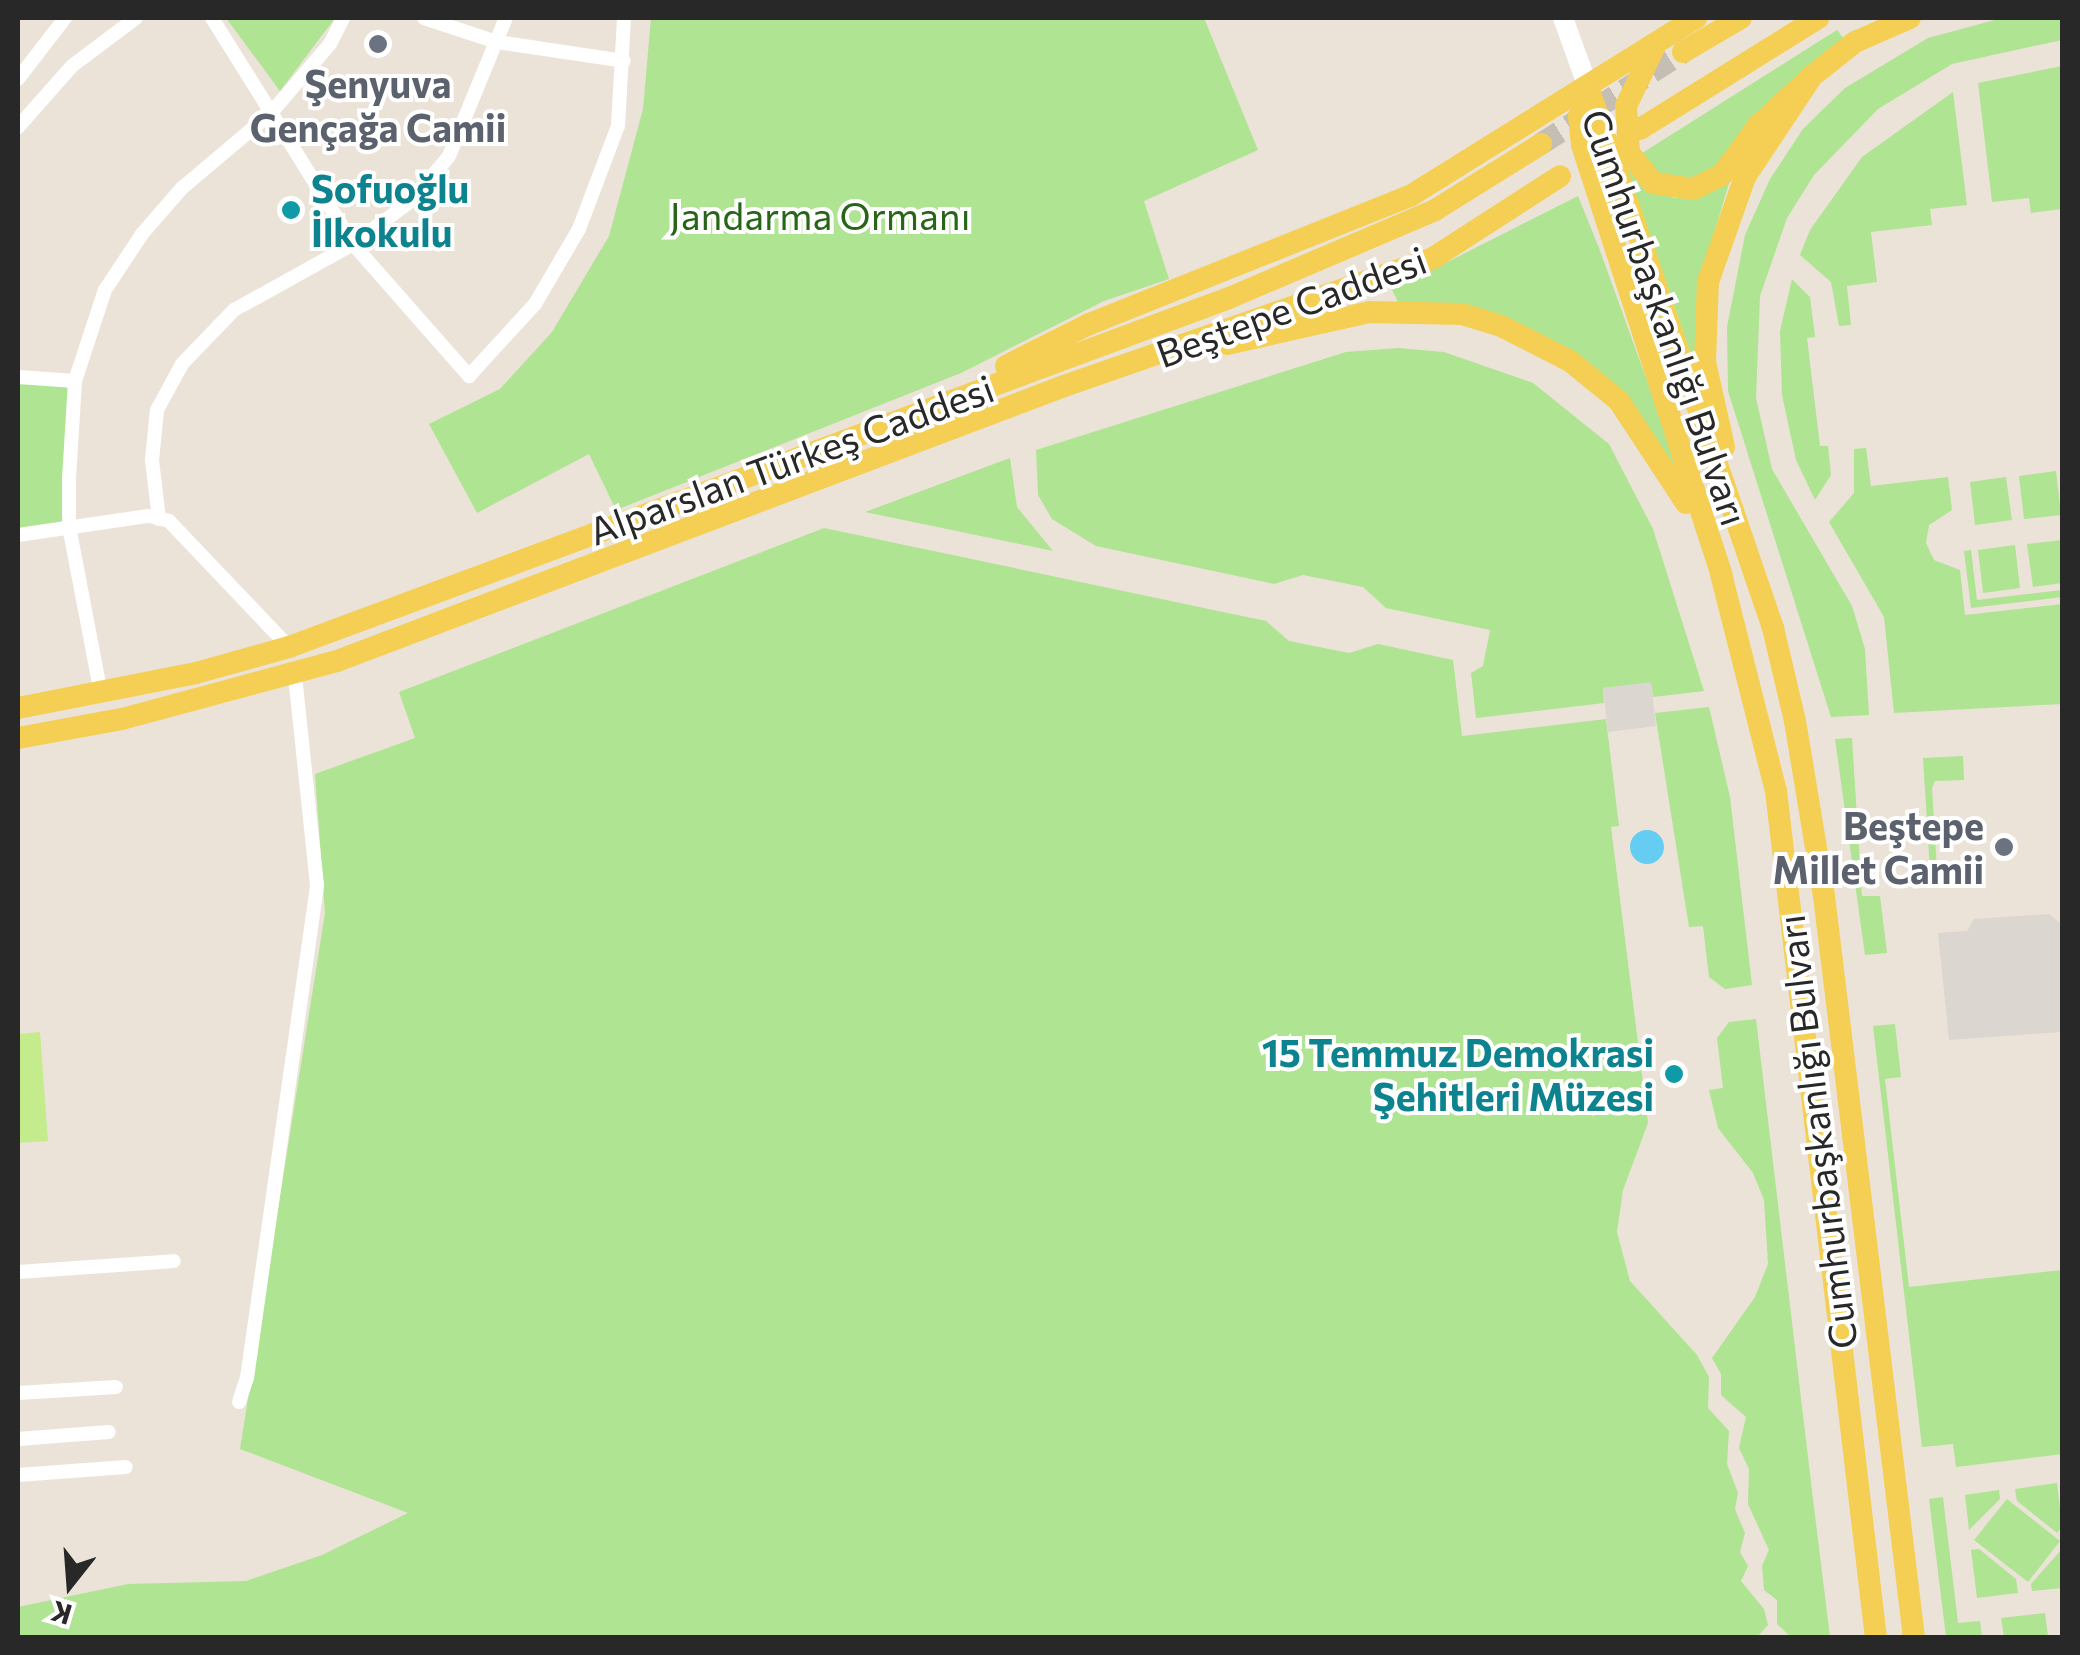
<!DOCTYPE html>
<meta charset="utf-8">
<style>
body{margin:0}
#map{position:relative;width:2080px;height:1655px;overflow:hidden;background:#ebe3d8;font-family:Commissioner,sans-serif}
div>[style]{position:absolute}
.green>*{inset:0;background:#aee492}
.pitch>*{inset:0;background:#c4ec8d}
.plaza>*{inset:0;background:#dbd6cf}
.water>*{inset:0;background:#66cdf2}
.round{border-radius:50%}
.primary-tunnel>*{height:22px;margin-top:-11px;transform-origin:0;background:repeating-linear-gradient(90deg,#c4beb5 0 22px,transparent 0 33px)}
.street>*{height:14px;margin:-7px;padding:0 7px;transform-origin:7px;border-radius:7px;background:#fff}
.secondary>*{height:20px;margin:-10px;padding:0 10px;transform-origin:10px;border-radius:10px;background:#fff}
.primary>*{height:22px;margin:-11px;padding:0 11px;transform-origin:11px;border-radius:11px;background:#f5cf54}
.dots>*{width:28px;height:28px;translate:-50% -50%;box-sizing:border-box;border:5px solid #fff;border-radius:50%}
span{translate:-50% -50%;white-space:nowrap;text-align:center;line-height:1.15;-webkit-text-stroke:8px #fff;paint-order:stroke}
.worship-label{font-size:38px;color:#5b616d;font-weight:700}
.right{translate:-100% -50%;text-align:right}
.culture-label{font-size:38px;color:#0d838f;font-weight:700}
.left{translate:0 -50%;text-align:left}
.park-label{font-size:38px;color:#276517}
.street-label{font-size:38px;color:#282828}
.frame{position:absolute;inset:0;border:20px solid #282828;pointer-events:none}
.north{position:absolute;left:20px;top:1535px;width:100px;height:100px;-webkit-text-stroke:8px #fff;paint-order:stroke;rotate:197deg;font-size:28px;font-weight:700;line-height:40px;text-align:center;color:#282828}
.north::after{content:'';display:block;margin:auto;width:35px;height:45px;background:#282828;clip-path:polygon(50% 0,100% 100%,50% 72%,0 100%)}
</style>
<div id="map">
<div class="green">
<div style="clip-path:polygon(226px 18px,335px 18px,280px 91px)"></div>
<div style="clip-path:polygon(651px 18px,1204px 18px,1258px 150px,1144px 201px,1169px 279px,1104px 301px,961px 373px,616px 510px,589px 454px,477px 513px,429px 424px,500px 389px,552px 332px,609px 236px,643px 109px)"></div>
<div style="clip-path:polygon(2002px 18px,2062px 18px,2062px 40px,1952px 64px,1878px 109px,1814px 175px,1787px 218px,1760px 296px,1756px 398px,1772px 469px,1852px 606px,1865px 649px,1869px 715px,1831px 717px,1728px 391px,1727px 327px,1745px 235px,1770px 179px,1803px 129px,1845px 88px,1928px 38px)"></div>
<div style="clip-path:polygon(1837px 30px,1844px 39px,1711px 177px,1662px 178px,1636px 157px)"></div>
<div style="clip-path:polygon(2062px 66px,2062px 209px,2031px 213px,2029px 198px,1992px 202px,1978px 83px)"></div>
<div style="clip-path:polygon(1953px 92px,1967px 205px,1930px 209px,1932px 225px,1871px 232px,1877px 282px,1847px 286px,1851px 325px,1839px 326px,1831px 282px,1800px 255px,1810px 230px,1862px 157px)"></div>
<div style="clip-path:polygon(1626px 167px,1649px 190px,1675px 198px,1700px 196px,1730px 180px,1697px 290px,1696px 369px)"></div>
<div style="clip-path:polygon(1578px 196px,1599px 248px,1683px 480px,1625px 393px,1573px 352px,1518px 323px,1398px 302px,1392px 290px)"></div>
<div style="clip-path:polygon(1792px 279px,1810px 297px,1815px 337px,1807px 338px,1820px 446px,1828px 446px,1831px 475px,1815px 500px,1796px 460px,1782px 395px,1780px 331px)"></div>
<div style="clip-path:polygon(1398px 348px,1444px 352px,1533px 383px,1609px 444px,1653px 529px,1704px 691px,1653px 697px,1651px 683px,1603px 688px,1604px 703px,1476px 718px,1471px 673px,1483px 666px,1490px 630px,1386px 608px,1363px 587px,1303px 575px,1274px 584px,1096px 546px,1052px 519px,1038px 495px,1036px 450px,1346px 352px)"></div>
<div style="clip-path:polygon(18px 376px,75px 381px,69px 526px,18px 535px)"></div>
<div style="clip-path:polygon(1866px 448px,1871px 486px,1948px 477px,1952px 510px,1929px 525px,1926px 543px,1934px 560px,1960px 570px,1965px 615px,2062px 604px,2062px 704px,1894px 713px,1884px 617px,1829px 522px,1854px 493px,1854px 449px)"></div>
<div style="clip-path:polygon(1010px 458px,1017px 507px,1053px 551px,865px 512px)"></div>
<div style="clip-path:polygon(2056px 471px,2061px 515px,2024px 519px,2019px 476px)"></div>
<div style="clip-path:polygon(2006px 477px,2012px 520px,1975px 525px,1970px 482px)"></div>
<div style="clip-path:polygon(824px 528px,1266px 621px,1289px 641px,1349px 653px,1378px 644px,1453px 660px,1462px 736px,1606px 719px,1619px 826px,1611px 827px,1648px 1123px,1623px 1190px,1617px 1232px,1630px 1281px,1697px 1355px,1709px 1377px,1708px 1408px,1729px 1431px,1727px 1464px,1738px 1493px,1735px 1509px,1745px 1533px,1740px 1552px,1748px 1566px,1741px 1581px,1764px 1609px,1768px 1625px,1757px 1637px,18px 1638px,18px 1607px,128px 1584px,246px 1581px,322px 1555px,408px 1513px,240px 1449px,325px 913px,315px 774px,415px 738px,399px 692px)"></div>
<div style="clip-path:polygon(2062px 540px,2062px 583px,2033px 587px,2027px 544px)"></div>
<div style="clip-path:polygon(2015px 545px,2020px 588px,1983px 593px,1978px 550px)"></div>
<div style="clip-path:polygon(1971px 550px,1977px 600px,2062px 590px,2062px 597px,1971px 608px,1964px 551px)"></div>
<div style="clip-path:polygon(1709px 707px,1730px 797px,1752px 985px,1725px 989px,1709px 977px,1703px 926px,1689px 927px,1655px 713px)"></div>
<div style="clip-path:polygon(1852px 738px,1862px 896px,1880px 896px,1887px 953px,1865px 955px,1835px 739px)"></div>
<div style="clip-path:polygon(1963px 756px,1964px 780px,1935px 781px,1932px 788px,1938px 886px,1931px 886px,1923px 758px)"></div>
<div style="clip-path:polygon(1756px 1019px,1813px 1499px,1830px 1637px,1791px 1637px,1777px 1624px,1777px 1600px,1764px 1590px,1762px 1566px,1769px 1550px,1748px 1504px,1749px 1469px,1739px 1448px,1746px 1417px,1721px 1395px,1721px 1374px,1712px 1358px,1755px 1297px,1768px 1264px,1764px 1200px,1753px 1173px,1718px 1128px,1709px 1090px,1723px 1088px,1717px 1038px,1729px 1022px)"></div>
<div style="clip-path:polygon(1895px 1024px,1901px 1077px,1885px 1079px,1909px 1287px,2062px 1270px,2062px 1454px,1956px 1467px,1953px 1444px,1922px 1447px,1873px 1026px)"></div>
<div style="clip-path:polygon(2057px 1483px,2062px 1527px,2057px 1533px,2017px 1501px,2015px 1489px)"></div>
<div style="clip-path:polygon(1999px 1490px,2000px 1499px,1969px 1530px,1965px 1495px)"></div>
<div style="clip-path:polygon(1943px 1497px,1958px 1623px,1980px 1621px,1982px 1637px,1946px 1637px,1929px 1499px)"></div>
<div style="clip-path:polygon(2007px 1499px,2060px 1541px,2028px 1582px,1974px 1540px)"></div>
<div style="clip-path:polygon(1979px 1549px,2016px 1579px,2018px 1593px,1977px 1598px,1971px 1550px)"></div>
<div style="clip-path:polygon(2062px 1549px,2062px 1588px,2032px 1591px,2031px 1584px)"></div>
<div style="clip-path:polygon(2045px 1613px,2048px 1636px,2004px 1637px,2001px 1618px)"></div>
</div>
<div class="pitch">
<div style="clip-path:polygon(40px 1032px,48px 1141px,18px 1143px,18px 1034px)"></div>
</div>
<div class="plaza">
<div style="clip-path:polygon(1651px 682px,1656px 726px,1608px 732px,1603px 688px)"></div>
<div style="clip-path:polygon(2049px 914px,2062px 925px,2061px 1032px,1949px 1040px,1938px 933px,1967px 931px,1974px 919px)"></div>
</div>
<div class="water">
<div class="round" style="left:1630px;top:830px;width:34px;height:34px"></div>
</div>
<div class="primary-tunnel">
<div style="left:1541px;top:144px;width:169px;rotate:-32.9deg"></div>
</div>
<div class="street">
<div style="left:212px;top:18px;width:266px;rotate:58deg"></div>
<div style="left:353px;top:244px;width:176px;rotate:48.7deg"></div>
<div style="left:469px;top:376px;width:98px;rotate:-47.5deg"></div>
<div style="left:535px;top:304px;width:87px;rotate:-59.6deg"></div>
<div style="left:579px;top:229px;width:110px;rotate:-69.3deg"></div>
<div style="left:618px;top:126px;width:108px;rotate:-86.8deg"></div>
<div style="left:424px;top:18px;width:77px;rotate:18.2deg"></div>
<div style="left:497px;top:42px;width:128px;rotate:8.5deg"></div>
<div style="left:18px;top:79px;width:77px;rotate:-52.4deg"></div>
<div style="left:18px;top:127px;width:81px;rotate:-48.5deg"></div>
<div style="left:72px;top:66px;width:80px;rotate:-36.9deg"></div>
<div style="left:18px;top:377px;width:57px;rotate:4deg"></div>
<div style="left:159px;top:519px;width:59px;rotate:-96.8deg"></div>
<div style="left:152px;top:460px;width:50px;rotate:-84.3deg"></div>
<div style="left:157px;top:410px;width:52px;rotate:-61.5deg"></div>
<div style="left:182px;top:364px;width:75px;rotate:-46.1deg"></div>
<div style="left:234px;top:310px;width:136px;rotate:-29deg"></div>
<div style="left:353px;top:244px;width:74px;rotate:-36.7deg"></div>
<div style="left:412px;top:200px;width:57px;rotate:-49.9deg"></div>
<div style="left:449px;top:156px;width:149px;rotate:-67.6deg"></div>
<div style="left:18px;top:535px;width:132px;rotate:-8.3deg"></div>
<div style="left:149px;top:516px;width:21px;rotate:14deg"></div>
<div style="left:169px;top:521px;width:174px;rotate:46.4deg"></div>
<div style="left:101px;top:694px;width:171px;rotate:-100.8deg"></div>
<div style="left:69px;top:526px;width:47px;rotate:-90deg"></div>
<div style="left:69px;top:479px;width:98px;rotate:-86.5deg"></div>
<div style="left:75px;top:381px;width:96px;rotate:-71.8deg"></div>
<div style="left:105px;top:290px;width:67px;rotate:-56.5deg"></div>
<div style="left:142px;top:234px;width:61px;rotate:-49deg"></div>
<div style="left:182px;top:188px;width:116px;rotate:-40.1deg"></div>
<div style="left:271px;top:113px;width:91px;rotate:-49.5deg"></div>
<div style="left:330px;top:44px;width:29px;rotate:-63deg"></div>
<div style="left:18px;top:1272px;width:156px;rotate:-4deg"></div>
<div style="left:18px;top:1393px;width:98px;rotate:-3.5deg"></div>
<div style="left:239px;top:1402px;width:25px;rotate:-72deg"></div>
<div style="left:247px;top:1378px;width:498px;rotate:-81.9deg"></div>
<div style="left:317px;top:885px;width:212px;rotate:-96deg"></div>
<div style="left:18px;top:1439px;width:91px;rotate:-4.4deg"></div>
<div style="left:18px;top:1475px;width:108px;rotate:-4.2deg"></div>
</div>
<div class="secondary">
<div style="left:1563px;top:18px;width:73px;rotate:70.1deg"></div>
</div>
<div class="primary">
<div style="left:1654px;top:48px;width:64px;rotate:115.8deg"></div>
<div style="left:1626px;top:106px;width:47px;rotate:86.3deg"></div>
<div style="left:1629px;top:153px;width:38px;rotate:51deg"></div>
<div style="left:1653px;top:183px;width:40px;rotate:8.5deg"></div>
<div style="left:1693px;top:189px;width:32px;rotate:-26deg"></div>
<div style="left:1722px;top:175px;width:61px;rotate:-53.7deg"></div>
<div style="left:1758px;top:126px;width:74px;rotate:-42.8deg"></div>
<div style="left:1812px;top:76px;width:55px;rotate:-38.3deg"></div>
<div style="left:1855px;top:42px;width:60px;rotate:-23.6deg"></div>
<div style="left:1683px;top:52px;width:67px;rotate:-30.4deg"></div>
<div style="left:1588px;top:87px;width:572px;rotate:71.12deg"></div>
<div style="left:1773px;top:628px;width:96px;rotate:76.7deg"></div>
<div style="left:1795px;top:721px;width:177px;rotate:80.6deg"></div>
<div style="left:1824px;top:896px;width:747px;rotate:83.08deg"></div>
<div style="left:1588px;top:87px;width:30px;rotate:107deg"></div>
<div style="left:1579px;top:116px;width:29px;rotate:84deg"></div>
<div style="left:1582px;top:145px;width:451px;rotate:72deg"></div>
<div style="left:1721px;top:574px;width:224px;rotate:75.8deg"></div>
<div style="left:1776px;top:791px;width:853px;rotate:83.27deg"></div>
<div style="left:1640px;top:129px;width:210px;rotate:-31.9deg"></div>
<div style="left:1227px;top:344px;width:146px;rotate:-12.7deg"></div>
<div style="left:1369px;top:312px;width:93px;rotate:1.2deg"></div>
<div style="left:1462px;top:314px;width:41px;rotate:17.1deg"></div>
<div style="left:1501px;top:326px;width:77px;rotate:26.9deg"></div>
<div style="left:1570px;top:361px;width:63px;rotate:39.2deg"></div>
<div style="left:1619px;top:401px;width:122px;rotate:56.7deg"></div>
<div style="left:1006px;top:366px;width:91px;rotate:-26.8deg"></div>
<div style="left:1087px;top:325px;width:348px;rotate:-21.8deg"></div>
<div style="left:1410px;top:196px;width:337px;rotate:-31.9deg"></div>
<div style="left:1724px;top:447px;width:87px;rotate:-102.6deg"></div>
<div style="left:1705px;top:362px;width:80px;rotate:-87.9deg"></div>
<div style="left:1708px;top:282px;width:111px;rotate:-70.6deg"></div>
<div style="left:1745px;top:177px;width:121px;rotate:-56.4deg"></div>
<div style="left:18px;top:708px;width:181px;rotate:-11.1deg"></div>
<div style="left:196px;top:673px;width:97px;rotate:-15.6deg"></div>
<div style="left:289px;top:647px;width:1003px;rotate:-20.37deg"></div>
<div style="left:1229px;top:298px;width:224px;rotate:-23.1deg"></div>
<div style="left:1435px;top:210px;width:125px;rotate:-31.9deg"></div>
<div style="left:18px;top:738px;width:106px;rotate:-10.4deg"></div>
<div style="left:122px;top:719px;width:223px;rotate:-15.1deg"></div>
<div style="left:337px;top:661px;width:777px;rotate:-20.72deg"></div>
<div style="left:1064px;top:386px;width:391px;rotate:-19.1deg"></div>
<div style="left:1433px;top:258px;width:151px;rotate:-32.8deg"></div>
</div>
<div class="dots">
<div style="left:378px;top:44px;background:#6b7280"></div>
<div style="left:291px;top:210px;background:#0f9aa8"></div>
<div style="left:2004px;top:847px;background:#6b7280"></div>
<div style="left:1674px;top:1074px;background:#0f9aa8"></div>
</div>
<div class="worship-label">
<span style="left:378px;top:105px">Şenyuva<br>Gençağa Camii</span>
<span class="right" style="left:1984px;top:847px">Beştepe<br>Millet Camii</span>
</div>
<div class="culture-label">
<span class="left" style="left:311px;top:210px">Sofuoğlu<br>İlkokulu</span>
<span class="right" style="left:1654px;top:1074px">15 Temmuz Demokrasi<br>Şehitleri Müzesi</span>
</div>
<div class="park-label">
<span style="left:820px;top:215px">Jandarma Ormanı</span>
</div>
<div class="street-label">
<span style="left:1291px;top:306px;rotate:-20deg">Beştepe Caddesi</span>
<span style="left:1666px;top:317px;rotate:71deg">Cumhurbaşkanlığı Bulvarı</span>
<span style="left:791px;top:459px;rotate:-20deg">Alparslan Türkeş Caddesi</span>
<span style="left:1816px;top:1132px;rotate:-97deg">Cumhurbaşkanlığı Bulvarı</span>
</div>
<div class="frame"></div>
<div class="north">K</div>
</div>
